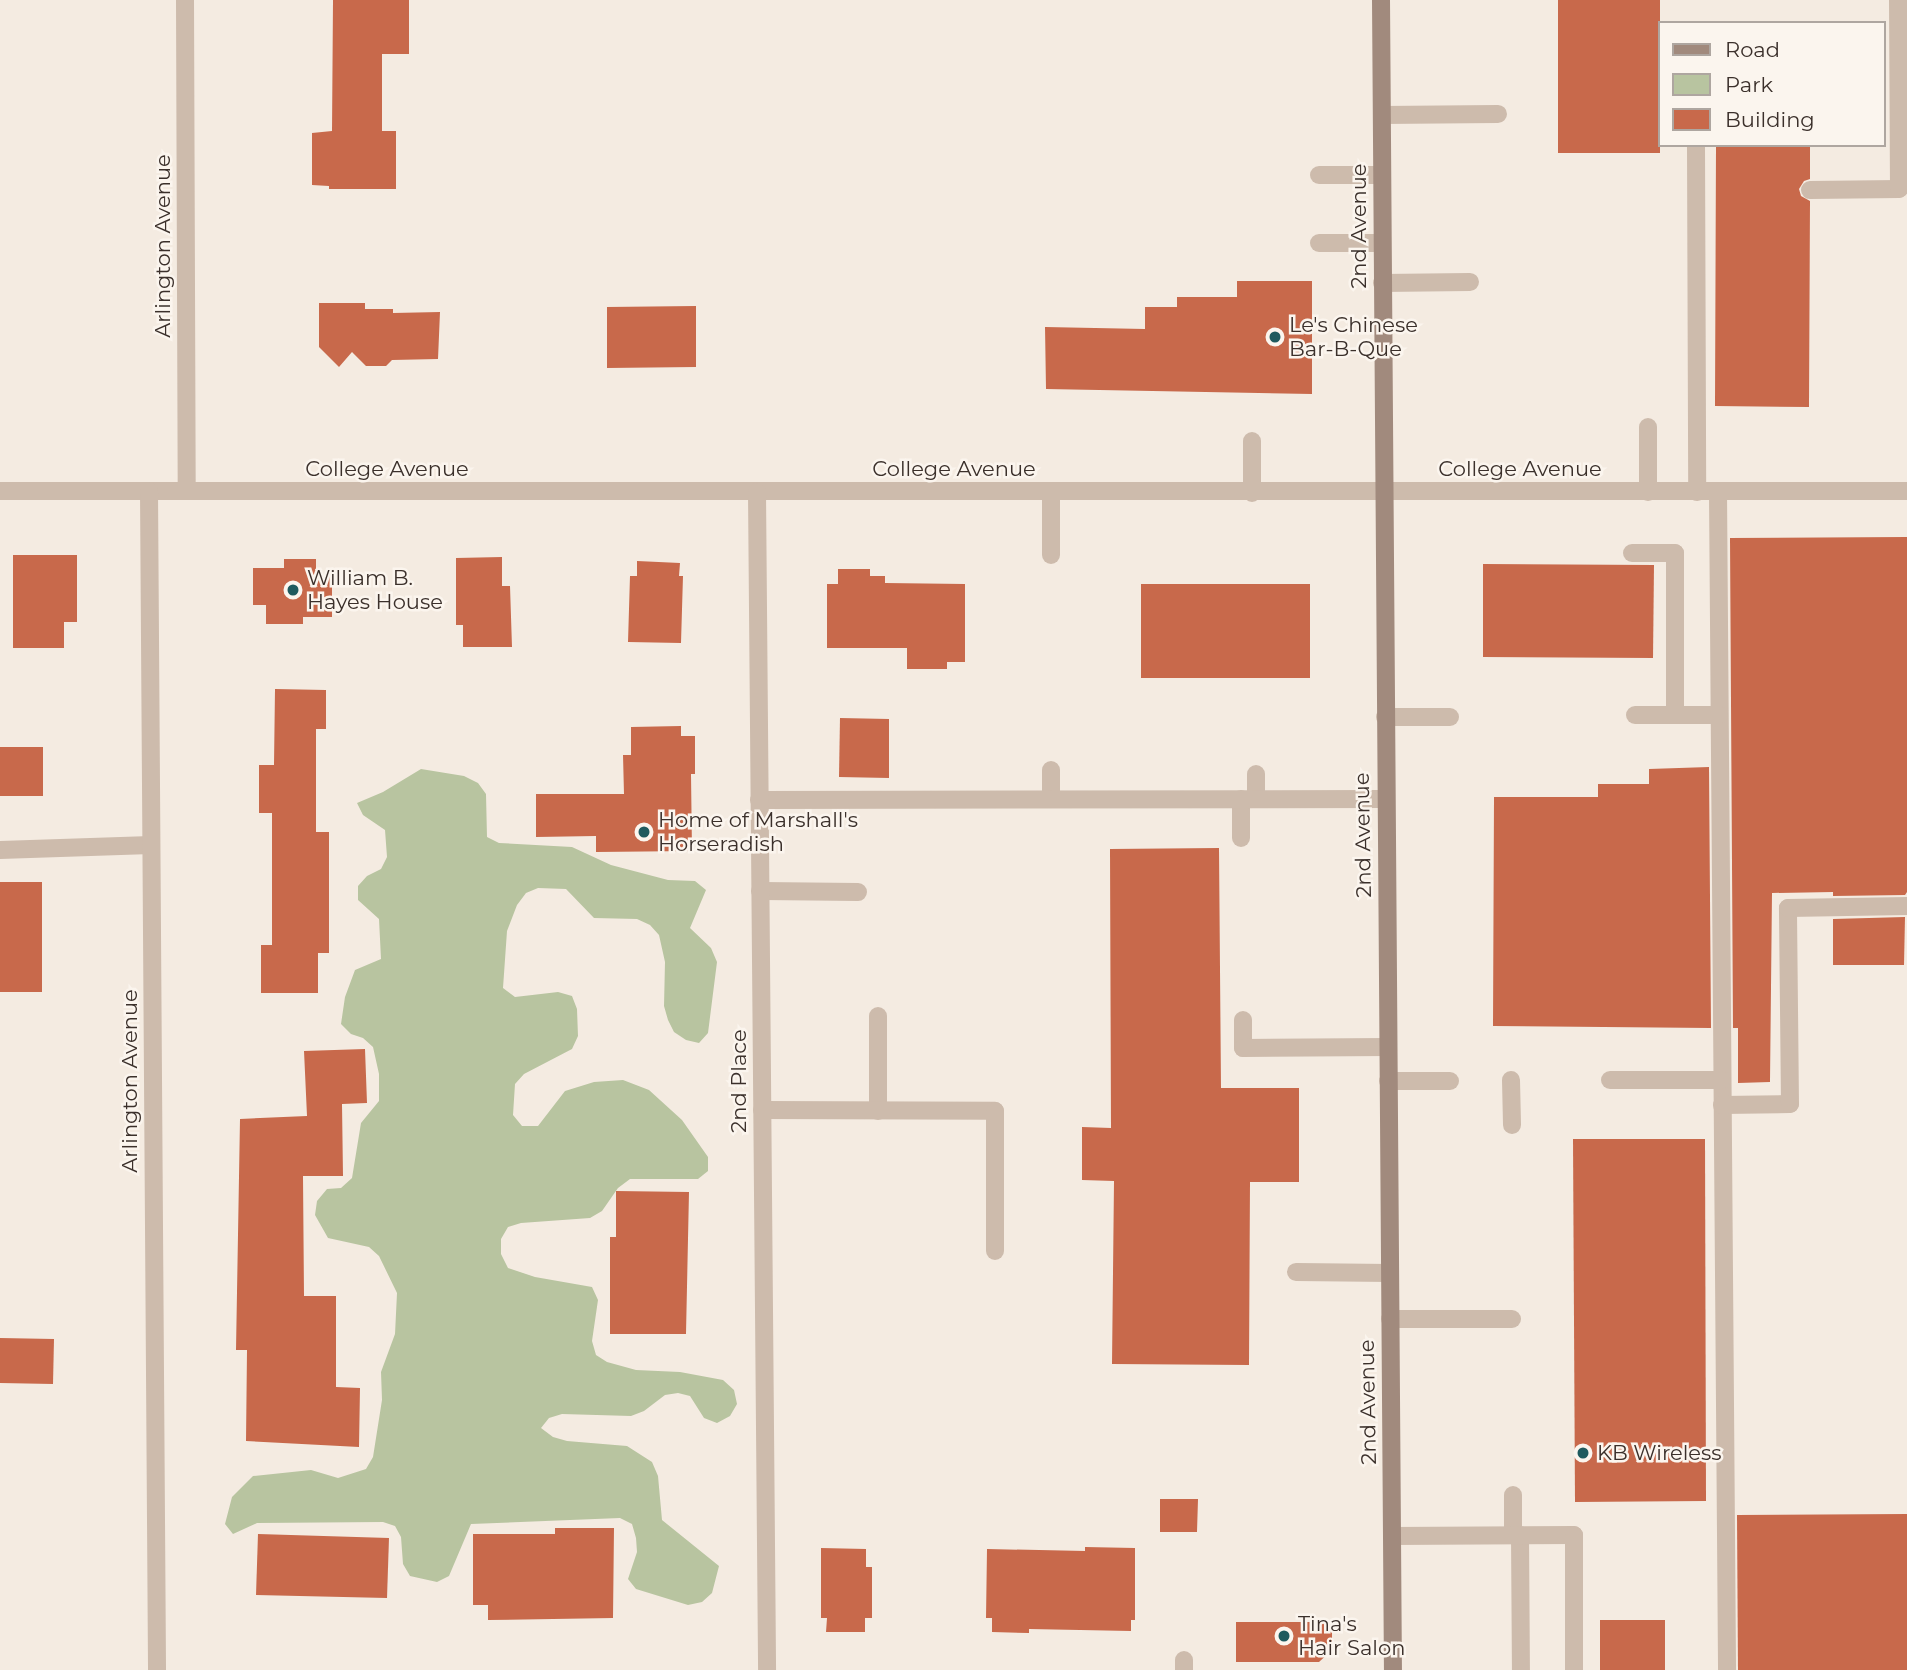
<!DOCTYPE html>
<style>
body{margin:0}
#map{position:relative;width:1907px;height:1670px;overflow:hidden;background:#f4ebe1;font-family:Montserrat,sans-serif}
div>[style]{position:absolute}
.green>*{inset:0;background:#b8c4a0}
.building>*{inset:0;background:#c8694b}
.service>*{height:18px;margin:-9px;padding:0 9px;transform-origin:9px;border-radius:9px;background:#cdbbac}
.minor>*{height:18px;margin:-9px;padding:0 9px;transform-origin:9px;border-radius:9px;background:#cdbbac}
.secondary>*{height:18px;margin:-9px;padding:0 9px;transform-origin:9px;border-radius:9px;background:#a18a7d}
.dots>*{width:19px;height:19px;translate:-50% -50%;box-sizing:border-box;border:4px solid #fbf5ee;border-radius:50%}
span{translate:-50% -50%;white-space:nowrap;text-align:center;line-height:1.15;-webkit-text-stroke:5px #fbf5ee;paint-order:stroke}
.street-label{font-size:21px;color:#3b302b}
.poi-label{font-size:21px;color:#3b302b}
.left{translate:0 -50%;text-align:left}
.legend{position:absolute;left:1658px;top:21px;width:228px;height:126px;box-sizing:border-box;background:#fbf5ee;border:2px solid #aea6a0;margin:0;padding:9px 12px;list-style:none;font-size:21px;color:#3b302b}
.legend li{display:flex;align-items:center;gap:14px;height:35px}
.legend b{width:35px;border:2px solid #aea6a0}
</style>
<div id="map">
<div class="green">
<div style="clip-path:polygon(421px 769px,464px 776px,478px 783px,486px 794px,487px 837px,499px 843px,572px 847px,611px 865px,668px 880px,695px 881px,706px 890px,690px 928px,711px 948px,717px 962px,708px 1033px,699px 1043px,686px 1040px,674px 1032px,668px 1020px,664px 1006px,665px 962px,659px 935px,650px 925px,637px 919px,594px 918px,566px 889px,538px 888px,526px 893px,517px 905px,507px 931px,503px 988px,515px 997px,558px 992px,572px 996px,577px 1009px,578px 1036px,572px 1049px,524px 1074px,515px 1084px,513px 1115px,522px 1126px,538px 1126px,565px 1091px,594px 1082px,623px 1080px,649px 1090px,682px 1120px,708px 1157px,708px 1171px,698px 1179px,630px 1179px,618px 1188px,602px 1211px,590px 1218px,521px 1223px,508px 1227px,501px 1239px,501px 1254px,508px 1268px,535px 1277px,592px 1287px,598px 1300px,592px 1341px,596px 1355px,607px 1362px,636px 1370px,680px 1372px,723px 1380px,734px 1390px,737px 1404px,730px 1416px,717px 1423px,704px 1418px,690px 1396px,678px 1393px,665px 1395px,644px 1411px,631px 1416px,562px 1414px,549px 1418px,541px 1428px,553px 1437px,567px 1441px,627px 1446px,652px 1462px,658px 1476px,662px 1520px,719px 1566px,712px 1593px,702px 1602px,688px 1605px,636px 1589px,628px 1579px,637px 1552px,636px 1538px,632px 1524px,620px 1518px,471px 1524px,449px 1576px,437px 1582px,410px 1576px,403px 1564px,401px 1537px,395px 1526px,383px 1522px,257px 1523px,233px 1534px,225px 1524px,232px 1497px,253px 1476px,311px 1470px,338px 1478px,366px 1469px,373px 1457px,382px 1400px,381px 1372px,395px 1334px,397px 1293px,379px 1256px,369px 1247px,328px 1238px,315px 1215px,317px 1201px,327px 1189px,341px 1188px,352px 1178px,361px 1123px,379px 1101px,379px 1074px,373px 1047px,363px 1038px,351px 1034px,341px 1024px,345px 997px,355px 970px,381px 959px,379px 919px,358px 900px,358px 886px,367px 876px,381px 869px,387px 857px,385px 830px,363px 815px,357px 803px,383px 792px)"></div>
</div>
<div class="building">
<div style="clip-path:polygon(333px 0,409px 0,409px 54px,382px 54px,382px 131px,396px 131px,396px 189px,329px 189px,329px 186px,312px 185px,312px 133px,332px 131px)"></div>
<div style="clip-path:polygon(1558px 0,1660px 0,1660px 153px,1558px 153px)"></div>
<div style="clip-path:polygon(1716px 145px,1810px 145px,1810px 179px,1804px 181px,1799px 189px,1801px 196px,1810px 201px,1809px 407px,1715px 406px)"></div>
<div style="clip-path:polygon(1237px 281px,1312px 281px,1312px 394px,1046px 389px,1045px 327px,1145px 329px,1145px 307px,1177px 307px,1177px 297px,1237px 297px)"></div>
<div style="clip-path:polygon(319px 303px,365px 303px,365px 309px,393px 309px,393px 313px,440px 312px,438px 359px,392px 360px,386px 366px,366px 366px,352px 352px,339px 367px,319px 347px)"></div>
<div style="clip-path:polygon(696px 306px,696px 367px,607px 368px,607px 307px)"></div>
<div style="clip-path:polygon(1907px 537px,1907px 892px,1905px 895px,1833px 896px,1833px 892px,1772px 893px,1770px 1082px,1738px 1083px,1738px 1028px,1733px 1028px,1730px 538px)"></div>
<div style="clip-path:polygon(13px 555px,77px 555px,77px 622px,64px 622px,64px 648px,13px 648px)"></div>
<div style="clip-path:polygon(502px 557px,502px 586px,510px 586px,512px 647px,463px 647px,463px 625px,456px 625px,456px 558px)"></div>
<div style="clip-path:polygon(284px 559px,316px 559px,316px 575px,332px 576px,332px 617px,303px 617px,303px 624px,266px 624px,266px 605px,253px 605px,253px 568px,284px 568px)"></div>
<div style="clip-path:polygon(637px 561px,680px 563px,679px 576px,683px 576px,681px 643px,628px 642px,630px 576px,637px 576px)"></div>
<div style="clip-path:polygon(1483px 564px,1654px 565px,1653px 658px,1483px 657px)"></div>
<div style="clip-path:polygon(838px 569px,870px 569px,870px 576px,885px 576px,885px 583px,965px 584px,965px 662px,947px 662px,947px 669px,907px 669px,907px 648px,827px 648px,827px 584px,838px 584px)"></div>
<div style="clip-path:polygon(1141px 584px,1310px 584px,1310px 678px,1141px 678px)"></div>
<div style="clip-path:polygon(275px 689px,326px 690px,326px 729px,316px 729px,316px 832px,329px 832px,329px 953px,318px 953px,318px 993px,261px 993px,261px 945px,272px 945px,272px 813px,259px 813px,259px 765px,274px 765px)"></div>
<div style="clip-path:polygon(840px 718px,889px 719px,889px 778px,839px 777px)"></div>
<div style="clip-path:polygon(681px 726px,681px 736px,695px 736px,695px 774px,691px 774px,692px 851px,596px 852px,596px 836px,536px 837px,536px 794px,624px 794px,623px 755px,631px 755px,631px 727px)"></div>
<div style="clip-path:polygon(0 747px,43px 747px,43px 796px,0 796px)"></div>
<div style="clip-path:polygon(1709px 767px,1711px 1028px,1493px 1026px,1494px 797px,1598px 797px,1598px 784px,1649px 784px,1649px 769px)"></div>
<div style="clip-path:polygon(1219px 848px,1221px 1088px,1299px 1088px,1299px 1182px,1250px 1182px,1249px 1365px,1112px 1364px,1114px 1181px,1082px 1180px,1082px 1127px,1111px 1128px,1110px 849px)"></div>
<div style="clip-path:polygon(0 882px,42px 882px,42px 992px,0 992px)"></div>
<div style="clip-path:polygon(1905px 917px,1904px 965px,1833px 965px,1833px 919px)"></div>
<div style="clip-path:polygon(365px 1049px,367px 1103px,342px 1104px,343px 1176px,303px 1176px,304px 1296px,336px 1296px,336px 1387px,360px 1388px,359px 1447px,246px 1441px,247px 1350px,236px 1350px,240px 1119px,307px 1116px,304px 1051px)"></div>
<div style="clip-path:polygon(1573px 1139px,1705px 1139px,1706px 1501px,1575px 1502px)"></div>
<div style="clip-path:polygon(616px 1191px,689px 1192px,686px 1334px,610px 1334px,610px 1237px,616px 1237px)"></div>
<div style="clip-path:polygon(0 1338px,54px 1339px,53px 1384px,0 1383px)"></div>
<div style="clip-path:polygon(1160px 1499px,1198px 1499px,1197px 1532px,1160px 1532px)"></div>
<div style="clip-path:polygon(1907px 1514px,1907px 1670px,1738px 1670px,1737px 1515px)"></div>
<div style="clip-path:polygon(555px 1528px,614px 1528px,613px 1618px,488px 1620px,488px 1605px,473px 1605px,473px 1534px,555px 1534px)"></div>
<div style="clip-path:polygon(258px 1534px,389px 1538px,387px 1598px,256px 1595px)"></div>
<div style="clip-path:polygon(1085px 1547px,1135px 1548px,1135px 1620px,1131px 1620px,1131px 1631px,1029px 1629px,1029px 1633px,992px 1632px,992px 1618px,986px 1618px,987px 1549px,1085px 1551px)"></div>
<div style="clip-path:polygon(821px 1548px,866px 1549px,866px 1567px,872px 1567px,872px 1618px,865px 1618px,865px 1632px,826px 1632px,827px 1618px,821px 1618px)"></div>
<div style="clip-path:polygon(1600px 1620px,1665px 1620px,1665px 1670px,1600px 1670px)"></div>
<div style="clip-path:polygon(1236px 1622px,1332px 1622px,1332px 1650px,1319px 1662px,1236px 1662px)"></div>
</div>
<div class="service">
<div style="left:1382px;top:115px;width:116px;rotate:-0.5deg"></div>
<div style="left:1696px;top:145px;width:347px;rotate:89.8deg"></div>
<div style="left:1319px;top:175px;width:63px"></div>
<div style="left:1810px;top:190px;width:89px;rotate:-0.6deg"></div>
<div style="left:1899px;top:189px;width:189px;rotate:-90.3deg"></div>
<div style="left:1319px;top:243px;width:63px"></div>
<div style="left:1382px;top:283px;width:88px;rotate:-0.7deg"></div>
<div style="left:1648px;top:427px;width:65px;rotate:90deg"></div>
<div style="left:1252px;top:441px;width:52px;rotate:90deg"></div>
<div style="left:1051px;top:492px;width:63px;rotate:90deg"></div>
<div style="left:1718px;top:492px;width:1178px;rotate:89.56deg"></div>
<div style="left:1632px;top:553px;width:43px"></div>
<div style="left:1675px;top:553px;width:162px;rotate:90deg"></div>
<div style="left:1635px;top:715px;width:84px"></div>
<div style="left:1385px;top:717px;width:65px"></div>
<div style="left:1051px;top:770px;width:29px;rotate:90deg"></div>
<div style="left:1256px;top:774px;width:25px;rotate:90deg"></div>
<div style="left:1241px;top:799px;width:39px;rotate:90deg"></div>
<div style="left:759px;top:800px;width:626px;rotate:-0.09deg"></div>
<div style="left:0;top:850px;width:151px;rotate:-1.9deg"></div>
<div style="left:760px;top:891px;width:98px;rotate:0.6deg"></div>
<div style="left:878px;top:1016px;width:95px;rotate:90deg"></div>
<div style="left:1243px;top:1020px;width:28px;rotate:90deg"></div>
<div style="left:1243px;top:1048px;width:145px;rotate:-0.4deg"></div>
<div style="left:1511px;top:1080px;width:45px;rotate:88.7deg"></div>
<div style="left:1610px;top:1080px;width:112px"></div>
<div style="left:1388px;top:1081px;width:62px"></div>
<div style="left:1722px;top:1105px;width:68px;rotate:-0.8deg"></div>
<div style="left:1790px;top:1104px;width:196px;rotate:-90.6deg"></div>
<div style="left:1788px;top:908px;width:119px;rotate:-1deg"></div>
<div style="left:762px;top:1110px;width:233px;rotate:0.2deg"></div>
<div style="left:995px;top:1111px;width:140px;rotate:90deg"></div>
<div style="left:1296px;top:1272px;width:94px;rotate:0.6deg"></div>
<div style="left:1390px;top:1319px;width:122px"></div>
<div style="left:1513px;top:1495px;width:40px;rotate:90deg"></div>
<div style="left:1520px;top:1535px;width:135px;rotate:89.6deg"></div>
<div style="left:1392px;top:1536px;width:182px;rotate:-0.3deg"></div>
<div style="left:1574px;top:1535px;width:135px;rotate:90deg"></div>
<div style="left:1184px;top:1660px;width:10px;rotate:90deg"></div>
</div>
<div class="minor">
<div style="left:185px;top:0;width:491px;rotate:89.8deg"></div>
<div style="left:0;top:491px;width:1907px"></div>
<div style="left:149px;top:491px;width:1179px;rotate:89.61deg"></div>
<div style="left:757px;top:492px;width:1178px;rotate:89.51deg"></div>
</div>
<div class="secondary">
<div style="left:1381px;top:0;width:1670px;rotate:89.59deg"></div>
</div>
<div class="dots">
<div style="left:1275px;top:337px;background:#1f5a5e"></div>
<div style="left:293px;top:590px;background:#1f5a5e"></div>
<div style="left:644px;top:832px;background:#1f5a5e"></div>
<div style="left:1583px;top:1453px;background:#1f5a5e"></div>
<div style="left:1284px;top:1636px;background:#1f5a5e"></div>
</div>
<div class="street-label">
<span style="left:1359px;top:226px;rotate:-90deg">2nd Avenue</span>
<span style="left:163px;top:246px;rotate:-90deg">Arlington Avenue</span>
<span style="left:387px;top:469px">College Avenue</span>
<span style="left:954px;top:469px">College Avenue</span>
<span style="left:1520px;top:469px">College Avenue</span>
<span style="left:1363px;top:835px;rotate:-91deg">2nd Avenue</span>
<span style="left:130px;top:1081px;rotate:-90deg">Arlington Avenue</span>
<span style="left:739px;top:1081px;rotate:-90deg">2nd Place</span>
<span style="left:1368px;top:1402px;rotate:-91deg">2nd Avenue</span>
</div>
<div class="poi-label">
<span class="left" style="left:1289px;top:337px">Le's Chinese<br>Bar-B-Que</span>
<span class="left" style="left:307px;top:590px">William B.<br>Hayes House</span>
<span class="left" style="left:658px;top:832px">Home of Marshall's<br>Horseradish</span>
<span class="left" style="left:1597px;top:1453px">KB Wireless</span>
<span class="left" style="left:1298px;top:1636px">Tina's<br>Hair Salon</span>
</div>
<ul class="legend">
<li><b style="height:9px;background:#a18a7d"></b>Road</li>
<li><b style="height:19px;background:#b8c4a0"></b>Park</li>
<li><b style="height:19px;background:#c8694b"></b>Building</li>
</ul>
</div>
